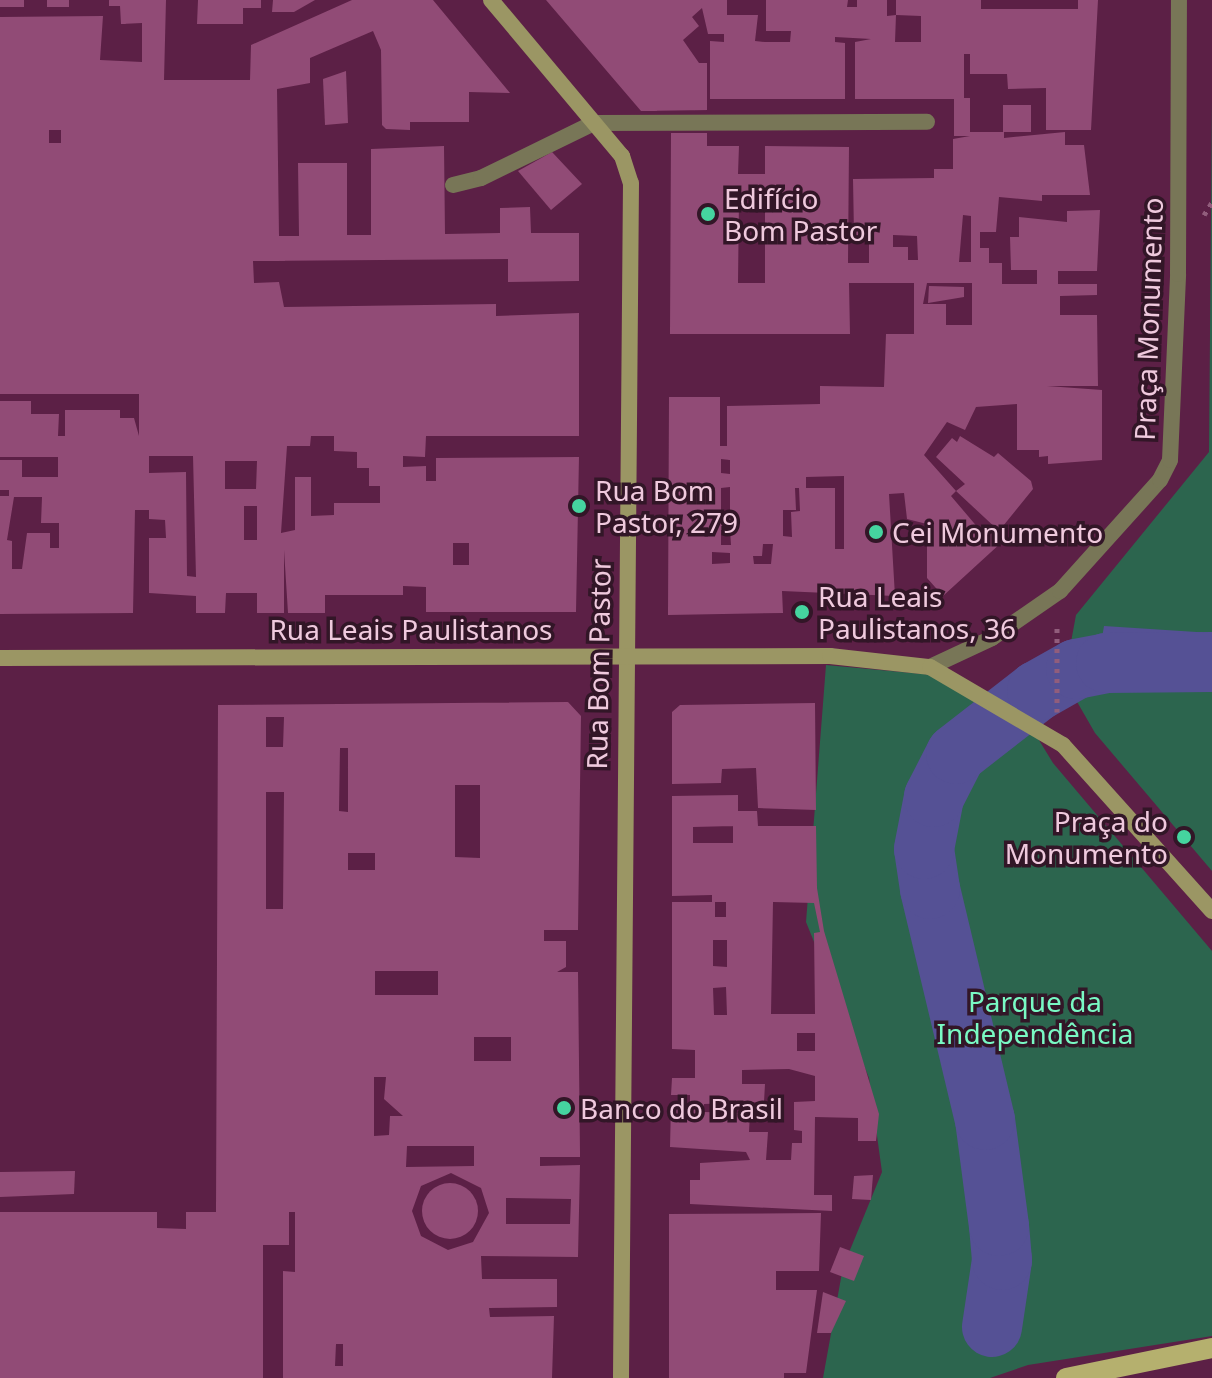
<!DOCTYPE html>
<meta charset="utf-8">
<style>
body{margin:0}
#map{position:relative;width:1212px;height:1378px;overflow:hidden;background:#5c2046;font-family:"Noto Sans",sans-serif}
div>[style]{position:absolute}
.green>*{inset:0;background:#2c654e}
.water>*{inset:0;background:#555195}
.river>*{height:60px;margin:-30px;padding:0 30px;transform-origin:30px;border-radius:30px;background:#555195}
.building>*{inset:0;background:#914b76}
.round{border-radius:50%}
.path>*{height:5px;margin-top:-2.5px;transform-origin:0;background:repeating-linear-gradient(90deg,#915d7c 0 4px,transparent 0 10px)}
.service>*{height:16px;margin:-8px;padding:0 8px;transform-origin:8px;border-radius:8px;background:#787657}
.minor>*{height:16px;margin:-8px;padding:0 8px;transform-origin:8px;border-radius:8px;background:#787657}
.secondary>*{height:16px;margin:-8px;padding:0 8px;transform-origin:8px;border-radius:8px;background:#9b9664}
.primary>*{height:20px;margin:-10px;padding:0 10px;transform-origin:10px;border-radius:10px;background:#b5b06e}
.dots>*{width:22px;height:22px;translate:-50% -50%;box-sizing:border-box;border:4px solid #321627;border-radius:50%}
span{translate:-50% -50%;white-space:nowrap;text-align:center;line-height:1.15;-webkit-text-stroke:7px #321627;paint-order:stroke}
.poi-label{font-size:28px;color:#efc9dd}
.left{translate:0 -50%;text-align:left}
.right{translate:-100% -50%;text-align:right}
.street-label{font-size:28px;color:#efc9dd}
.park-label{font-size:28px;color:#79f9c4}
</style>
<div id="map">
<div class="green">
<div style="clip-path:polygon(1212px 98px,1212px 871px,1095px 733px,1072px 693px,1066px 669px,1076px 615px,1209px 452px)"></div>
<div style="clip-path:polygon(826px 665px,944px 676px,1034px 732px,1053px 763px,1212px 951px,1212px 1336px,1028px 1365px,990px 1378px,823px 1378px,843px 1267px,882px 1172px,869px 1078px,806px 922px)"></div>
</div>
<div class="water">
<div style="clip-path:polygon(1104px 626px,1212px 633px,1212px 690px,1094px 686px)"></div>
</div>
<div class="river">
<div style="left:992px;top:1327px;width:68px;rotate:-81.5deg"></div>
<div style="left:1002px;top:1260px;width:34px;rotate:-95deg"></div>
<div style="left:999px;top:1226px;width:107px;rotate:-97.5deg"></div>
<div style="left:985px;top:1120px;width:237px;rotate:-103.4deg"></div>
<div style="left:930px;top:889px;width:40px;rotate:-98.5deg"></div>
<div style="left:924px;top:849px;width:53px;rotate:-79.1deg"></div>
<div style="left:934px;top:797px;width:48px;rotate:-62.9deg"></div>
<div style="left:956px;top:754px;width:103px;rotate:-37.9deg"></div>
<div style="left:1037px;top:691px;width:45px;rotate:-29.4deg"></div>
<div style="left:1076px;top:669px;width:31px;rotate:-11deg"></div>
<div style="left:1106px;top:663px;width:106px;rotate:-0.5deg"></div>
</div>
<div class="building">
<div style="clip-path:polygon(0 0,24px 0,24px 7px,0 7px)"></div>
<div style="clip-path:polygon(47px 0,69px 0,69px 7px,47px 7px)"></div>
<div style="clip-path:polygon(evenodd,109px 0,166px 0,164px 80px,250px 80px,251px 45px,352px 0,433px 0,510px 93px,469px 92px,469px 122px,410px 122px,410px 130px,386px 129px,382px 125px,381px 50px,373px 31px,310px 58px,310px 83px,277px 89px,279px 236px,299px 236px,298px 163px,347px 163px,347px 235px,371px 235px,371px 149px,444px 146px,445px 234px,500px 233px,500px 208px,530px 207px,531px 233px,579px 233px,579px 281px,508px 282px,508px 259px,253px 261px,254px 283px,279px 282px,284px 307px,496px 304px,496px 316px,579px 313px,579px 436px,426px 436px,425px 457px,403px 456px,403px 467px,426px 466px,426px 481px,436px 481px,436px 458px,579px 457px,576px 612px,426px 612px,426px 587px,403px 586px,403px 595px,325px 595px,325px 613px,288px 613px,284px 550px,284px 613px,257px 613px,257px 593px,226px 593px,225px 613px,196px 613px,196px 596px,149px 593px,149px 538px,166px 538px,165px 520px,149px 519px,149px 510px,135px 510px,133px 613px,0 614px,0 496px,9px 496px,9px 490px,0 490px,0 460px,22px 460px,22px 477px,58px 477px,58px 457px,0 457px,0 401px,31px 401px,31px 414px,59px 414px,58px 436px,65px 436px,65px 410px,120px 410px,120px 418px,134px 418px,139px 436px,139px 394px,0 394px,0 17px,103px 16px,100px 60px,142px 62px,142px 23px,121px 24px,120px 6px,109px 6px,109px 0,49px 130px,61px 130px,61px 143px,49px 143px,49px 130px,109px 0,311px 436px,334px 436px,334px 451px,357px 452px,357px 468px,369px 468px,369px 486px,380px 486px,380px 503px,334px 503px,334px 515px,311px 516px,311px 477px,295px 477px,295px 530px,281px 533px,287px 446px,310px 446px,311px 436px,109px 0,149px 456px,193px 456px,196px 577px,187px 576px,186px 472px,149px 473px,149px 456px,109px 0,225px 461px,257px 461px,256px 489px,225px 489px,225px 461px,109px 0,14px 497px,42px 497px,41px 523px,59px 523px,59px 548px,50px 548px,50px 533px,27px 533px,22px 569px,12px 569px,12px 541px,7px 540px,14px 497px,109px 0,244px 506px,257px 506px,257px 540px,244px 540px,244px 506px,109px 0,453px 543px,469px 543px,469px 565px,453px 565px,453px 543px)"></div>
<div style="clip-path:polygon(198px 0,261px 0,261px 8px,243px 8px,243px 24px,197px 24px)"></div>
<div style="clip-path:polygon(273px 0,315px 0,294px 12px,272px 12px)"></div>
<div style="clip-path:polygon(evenodd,546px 0,727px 0,727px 15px,758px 15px,755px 41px,765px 42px,790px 42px,791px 31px,766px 31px,766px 0,848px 0,847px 7px,857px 7px,857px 0,887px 0,887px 16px,896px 15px,895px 42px,921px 42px,921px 16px,896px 15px,896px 0,981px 0,981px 9px,1078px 9px,1078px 0,1098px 0,1091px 130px,1046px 130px,1046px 88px,1008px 89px,1007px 74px,970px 74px,970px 54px,964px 54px,964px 98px,970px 98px,970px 132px,1003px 132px,1003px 105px,1031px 105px,1031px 132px,1004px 132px,1004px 138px,1065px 132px,1065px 145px,1084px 145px,1090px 195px,1042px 195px,1042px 201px,999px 197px,996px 232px,980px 232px,980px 248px,989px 248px,989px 263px,1002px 263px,1002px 284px,1037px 284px,1037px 270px,1011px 270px,1010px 237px,1019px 237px,1019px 217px,1067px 222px,1067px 211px,1100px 210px,1097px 271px,1058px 271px,1058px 284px,1097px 284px,1097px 295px,1060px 296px,1060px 315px,1097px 315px,1098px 386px,1047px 386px,1102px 390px,1102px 460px,1048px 464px,1048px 456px,1039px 457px,1039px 450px,1017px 450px,1017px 404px,976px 407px,965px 430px,947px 422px,924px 455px,956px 491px,951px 496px,985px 536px,992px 531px,1002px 542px,943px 596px,927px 578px,927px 524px,907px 519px,904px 493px,889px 494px,895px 596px,782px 591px,783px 613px,668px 615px,669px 397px,720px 397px,720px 446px,727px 446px,727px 406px,820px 404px,820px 386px,884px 387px,886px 334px,914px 334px,914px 283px,849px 283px,850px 334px,670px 334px,671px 133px,707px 133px,707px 146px,739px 146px,738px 174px,765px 174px,765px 146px,849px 147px,848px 263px,869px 263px,869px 235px,854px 235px,853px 179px,934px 178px,934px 169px,953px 169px,953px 139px,970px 136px,954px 136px,954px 99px,855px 99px,855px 42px,871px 39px,835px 37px,835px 42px,845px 43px,845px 99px,710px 99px,710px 41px,724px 42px,724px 34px,708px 34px,702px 8px,692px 17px,699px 26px,683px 40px,699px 63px,707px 63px,707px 110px,641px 111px,546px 0,739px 200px,765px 200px,765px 283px,738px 283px,739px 200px,546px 0,963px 215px,971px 216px,971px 262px,959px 262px,963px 215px,546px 0,893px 235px,917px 236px,918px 260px,908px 260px,908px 247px,893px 247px,893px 235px,546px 0,927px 283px,972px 283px,972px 325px,946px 325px,946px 304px,923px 304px,927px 283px,546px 0,721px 459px,730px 460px,730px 474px,721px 473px,721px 459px,546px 0,844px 476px,844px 549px,835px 549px,835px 488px,806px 488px,806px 477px,844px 476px,546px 0,730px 487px,730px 517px,721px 517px,721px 488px,730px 487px,546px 0,795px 488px,799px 488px,800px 511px,791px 512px,792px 537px,783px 536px,783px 510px,796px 510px,795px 488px,546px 0,721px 530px,730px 530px,731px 545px,721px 545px,721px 530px,546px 0,763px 544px,773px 544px,771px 564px,754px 564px,753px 556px,762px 556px,763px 544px,546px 0,712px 552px,730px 553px,730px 563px,712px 564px,712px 552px)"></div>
<div style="clip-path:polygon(346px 71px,348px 123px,325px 125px,323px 79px)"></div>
<div style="clip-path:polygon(552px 152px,582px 184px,551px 210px,518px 171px)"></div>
<div style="clip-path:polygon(929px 286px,964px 287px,964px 297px,928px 303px)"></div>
<div style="clip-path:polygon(960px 436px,994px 457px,998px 453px,1031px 481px,1033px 489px,999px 531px,956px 491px,965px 484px,936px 457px,952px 438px,957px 442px)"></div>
<div style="clip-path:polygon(evenodd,568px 702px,581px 716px,578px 930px,544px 930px,544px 941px,566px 941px,566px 967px,557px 972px,578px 972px,580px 1153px,580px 1157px,540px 1157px,540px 1166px,580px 1165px,578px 1257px,481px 1256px,482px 1279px,557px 1279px,557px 1307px,489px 1308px,490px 1317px,554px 1316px,552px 1378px,283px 1378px,283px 1271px,295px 1272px,295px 1212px,289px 1212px,289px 1245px,263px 1245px,263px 1378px,0 1378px,0 1212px,157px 1212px,157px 1228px,186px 1229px,186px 1212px,216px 1212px,218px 705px,568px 702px,266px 717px,284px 717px,283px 747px,266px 747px,266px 717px,568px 702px,340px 748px,348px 748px,348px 812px,339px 811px,340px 748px,568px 702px,455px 785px,480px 785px,480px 858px,455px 857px,455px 785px,568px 702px,266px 792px,284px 792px,283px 909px,266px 909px,266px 792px,568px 702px,348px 853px,375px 853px,375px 870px,348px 870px,348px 853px,568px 702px,375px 971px,438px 971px,438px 995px,375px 995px,375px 971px,568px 702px,474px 1037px,511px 1037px,511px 1061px,474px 1061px,474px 1037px,568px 702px,374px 1077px,386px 1077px,384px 1099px,403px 1116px,390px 1116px,389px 1135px,374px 1136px,374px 1077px,568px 702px,407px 1146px,474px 1146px,474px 1166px,406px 1167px,407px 1146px,568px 702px,451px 1173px,481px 1188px,489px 1213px,473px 1242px,448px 1250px,421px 1236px,412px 1211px,421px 1186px,451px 1173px,568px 702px,506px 1198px,571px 1199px,570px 1224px,506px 1224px,506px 1198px,568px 702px,336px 1344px,343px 1344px,343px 1366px,335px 1366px,336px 1344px)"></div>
<div style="clip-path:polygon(815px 703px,816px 810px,758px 808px,756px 768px,722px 769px,721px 783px,672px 784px,672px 712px,680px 705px)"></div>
<div style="clip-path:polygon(evenodd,738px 795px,738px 811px,757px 811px,758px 826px,816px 826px,817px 888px,824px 931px,879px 1114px,876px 1141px,858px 1141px,858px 1118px,815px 1117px,814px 1195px,832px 1195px,832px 1211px,690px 1204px,690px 1180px,700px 1180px,700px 1163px,750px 1160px,746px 1152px,670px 1147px,671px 1104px,690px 1104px,690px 1095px,671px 1095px,672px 1078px,695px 1078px,695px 1050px,672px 1049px,672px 902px,712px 902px,712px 895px,672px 896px,672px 796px,738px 795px,733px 826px,733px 843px,693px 843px,693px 827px,733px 826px,738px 795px,715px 902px,726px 902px,726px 917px,715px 917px,715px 902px,738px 795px,773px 902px,814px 903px,820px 932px,814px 933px,815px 1014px,771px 1014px,773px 902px,738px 795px,713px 940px,727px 940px,727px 967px,713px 966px,713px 940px,738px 795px,726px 987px,727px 1015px,714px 1015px,713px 988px,726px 987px,738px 795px,797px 1033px,815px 1033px,815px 1051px,797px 1051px,797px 1033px,738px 795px,789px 1069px,815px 1076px,815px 1101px,794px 1102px,794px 1130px,802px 1131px,802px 1143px,792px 1143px,791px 1160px,766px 1160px,768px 1132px,749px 1132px,750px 1113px,703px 1112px,704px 1104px,764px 1102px,765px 1084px,742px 1084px,742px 1070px,789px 1069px)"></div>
<div style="clip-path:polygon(75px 1171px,74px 1194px,0 1197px,0 1172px)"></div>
<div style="clip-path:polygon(873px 1175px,871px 1200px,852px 1199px,854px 1176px)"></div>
<div class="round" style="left:422px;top:1183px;width:56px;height:56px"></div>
<div style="clip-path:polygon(821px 1213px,819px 1271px,776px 1271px,776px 1290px,817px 1290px,806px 1373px,784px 1373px,784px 1378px,669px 1378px,669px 1214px)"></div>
<div style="clip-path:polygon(840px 1247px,864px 1256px,854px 1281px,830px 1272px)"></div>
<div style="clip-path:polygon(823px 1292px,846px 1301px,831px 1333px,817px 1333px)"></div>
</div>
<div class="path">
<div style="left:1204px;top:215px;width:15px;rotate:-58deg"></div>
<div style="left:1057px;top:712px;width:89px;rotate:-90deg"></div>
</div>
<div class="service">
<div style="left:453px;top:185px;width:29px;rotate:-14deg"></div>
<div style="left:481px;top:178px;width:126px;rotate:-26deg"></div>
</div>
<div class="minor">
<div style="left:594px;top:123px;width:333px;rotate:-0.2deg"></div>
<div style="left:930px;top:667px;width:68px;rotate:-25.1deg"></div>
<div style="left:992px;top:638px;width:83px;rotate:-34.7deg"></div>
<div style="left:1060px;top:591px;width:149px;rotate:-48deg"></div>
<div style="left:1160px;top:480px;width:22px;rotate:-63deg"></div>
<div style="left:1170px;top:460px;width:186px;rotate:-87.5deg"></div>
<div style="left:1178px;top:274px;width:274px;rotate:-89.8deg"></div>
</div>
<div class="secondary">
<div style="left:491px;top:0;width:204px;rotate:50deg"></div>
<div style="left:622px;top:156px;width:28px;rotate:72deg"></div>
<div style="left:631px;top:183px;width:1195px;rotate:90.48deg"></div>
<div style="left:0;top:658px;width:830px;rotate:-0.14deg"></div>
<div style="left:830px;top:656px;width:101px;rotate:6.3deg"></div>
<div style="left:930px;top:667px;width:154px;rotate:30.4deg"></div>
<div style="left:1063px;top:745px;width:223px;rotate:48.1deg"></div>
</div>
<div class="primary">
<div style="left:1066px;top:1378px;width:149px;rotate:-11.6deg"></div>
</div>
<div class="dots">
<div style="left:708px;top:214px;background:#45d49f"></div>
<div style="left:579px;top:506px;background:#45d49f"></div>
<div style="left:876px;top:532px;background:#45d49f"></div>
<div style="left:802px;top:612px;background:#45d49f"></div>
<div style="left:1184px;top:837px;background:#45d49f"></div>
<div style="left:564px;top:1108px;background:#45d49f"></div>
</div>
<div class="poi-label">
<span class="left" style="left:724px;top:214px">Edifício<br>Bom Pastor</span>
<span class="left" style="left:595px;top:506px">Rua Bom<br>Pastor, 279</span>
<span class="left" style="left:892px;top:532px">Cei Monumento</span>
<span class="left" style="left:818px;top:612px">Rua Leais<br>Paulistanos, 36</span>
<span class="right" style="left:1168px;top:837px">Praça do<br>Monumento</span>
<span class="left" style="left:580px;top:1108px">Banco do Brasil</span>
</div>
<div class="street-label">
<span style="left:1148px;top:319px;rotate:-88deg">Praça Monumento</span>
<span style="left:411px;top:629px">Rua Leais Paulistanos</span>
<span style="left:598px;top:664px;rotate:-89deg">Rua Bom Pastor</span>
</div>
<div class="park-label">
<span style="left:1035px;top:1017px">Parque da<br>Independência</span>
</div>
</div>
